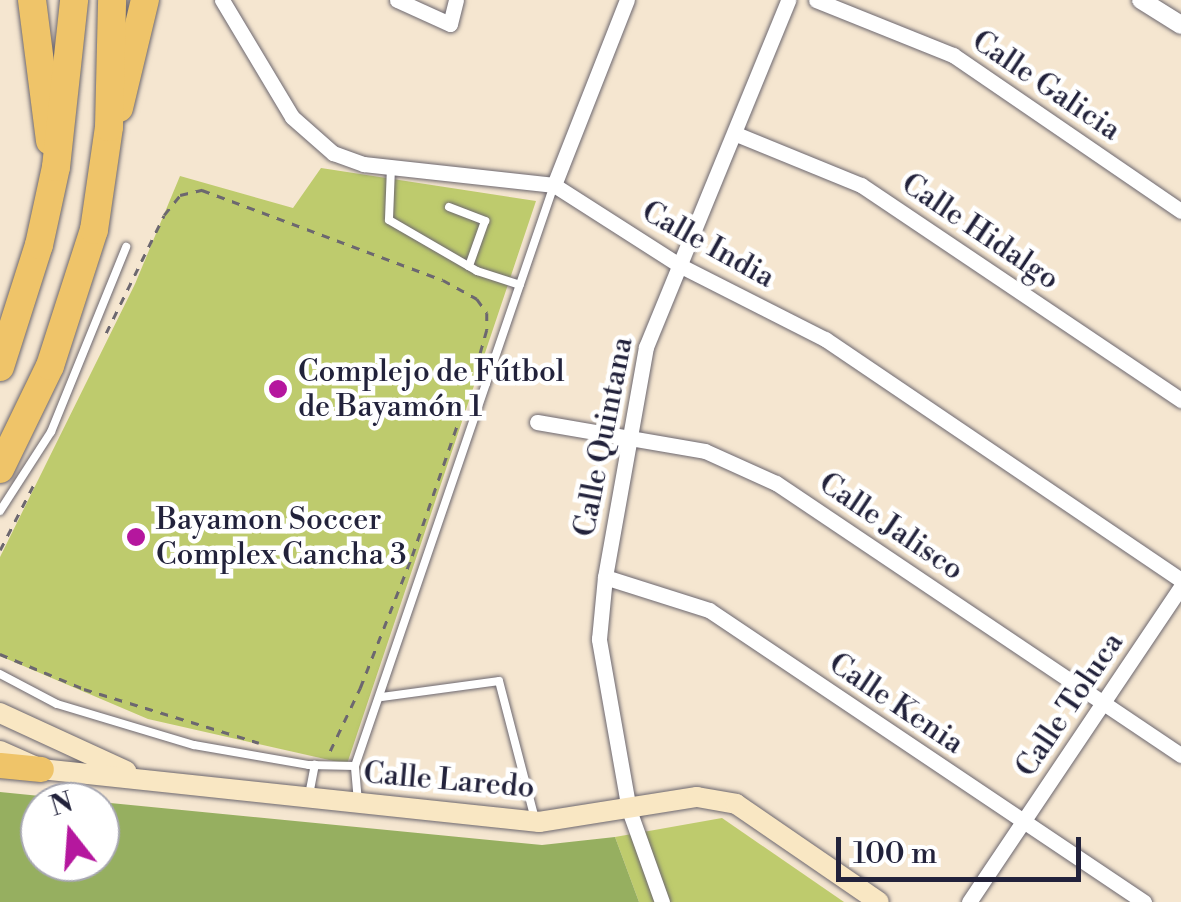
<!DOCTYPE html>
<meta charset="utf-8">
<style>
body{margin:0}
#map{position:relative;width:1181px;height:902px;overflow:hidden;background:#f5e6d0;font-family:"Libre Bodoni",serif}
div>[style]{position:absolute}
.green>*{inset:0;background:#becb6d}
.forest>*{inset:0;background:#96af60}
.path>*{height:2.5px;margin-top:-1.25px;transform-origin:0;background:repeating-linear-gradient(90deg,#6c676f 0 8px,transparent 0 16px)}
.roads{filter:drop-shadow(0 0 2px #6c676f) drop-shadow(0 0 2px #6c676f)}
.service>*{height:8px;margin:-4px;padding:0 4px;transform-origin:4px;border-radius:4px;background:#fff}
.minor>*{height:15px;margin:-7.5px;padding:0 7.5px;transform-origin:7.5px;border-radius:7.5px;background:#fff}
.tertiary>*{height:18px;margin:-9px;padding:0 9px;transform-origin:9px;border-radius:9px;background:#fff}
.secondary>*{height:20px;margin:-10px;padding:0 10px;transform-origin:10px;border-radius:10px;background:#f9e7c3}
.trunk>*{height:25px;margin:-12.5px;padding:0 12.5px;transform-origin:12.5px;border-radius:12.5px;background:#efc469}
.motorway>*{height:28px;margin:-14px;padding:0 14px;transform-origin:14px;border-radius:14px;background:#efc469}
.dots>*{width:28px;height:28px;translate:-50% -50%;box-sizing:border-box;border:5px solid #fff;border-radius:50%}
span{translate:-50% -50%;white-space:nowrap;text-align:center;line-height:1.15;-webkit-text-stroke:9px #fff;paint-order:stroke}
.street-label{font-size:30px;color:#22223b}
.poi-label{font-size:30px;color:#22223b}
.left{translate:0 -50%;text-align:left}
.north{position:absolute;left:20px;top:782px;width:100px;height:100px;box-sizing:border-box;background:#fff;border:2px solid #a7a7b1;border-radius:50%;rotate:343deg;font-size:28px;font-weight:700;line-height:40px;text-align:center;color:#22223b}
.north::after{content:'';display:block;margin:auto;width:35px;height:45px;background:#b5179e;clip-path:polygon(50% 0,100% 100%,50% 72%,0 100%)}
.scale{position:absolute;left:836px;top:837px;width:245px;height:45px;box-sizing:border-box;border:5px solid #22223b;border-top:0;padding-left:12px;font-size:30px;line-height:35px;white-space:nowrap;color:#22223b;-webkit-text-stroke:8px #fff;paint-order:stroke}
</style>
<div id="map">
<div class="green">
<div style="clip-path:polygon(321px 168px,536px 201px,347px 764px,148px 719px,0 656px,0 557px,135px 284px,180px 176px,293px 208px)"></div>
<div style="clip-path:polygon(722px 818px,844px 902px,639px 902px,615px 837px)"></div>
</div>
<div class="forest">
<div style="clip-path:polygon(0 792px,100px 802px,40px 802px,40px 862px,100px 862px,100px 802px,542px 845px,615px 837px,639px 902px,0 902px)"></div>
</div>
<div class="path">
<div style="left:106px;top:333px;width:131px;rotate:-63.8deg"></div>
<div style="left:164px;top:215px;width:26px;rotate:-51deg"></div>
<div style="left:180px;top:195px;width:23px;rotate:-13deg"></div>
<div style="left:202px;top:190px;width:257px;rotate:20.5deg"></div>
<div style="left:443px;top:280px;width:39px;rotate:29deg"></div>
<div style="left:477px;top:299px;width:17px;rotate:54deg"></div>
<div style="left:487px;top:313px;width:17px;rotate:90deg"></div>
<div style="left:487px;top:330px;width:66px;rotate:105.9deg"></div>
<div style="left:0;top:550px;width:79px;rotate:-62.8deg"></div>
<div style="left:0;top:654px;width:91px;rotate:22.6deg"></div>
<div style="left:84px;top:689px;width:183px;rotate:17.1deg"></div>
<div style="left:330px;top:751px;width:70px;rotate:-64.5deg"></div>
<div style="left:360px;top:688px;width:142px;rotate:-68.5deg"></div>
<div style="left:412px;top:556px;width:160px;rotate:-71deg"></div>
</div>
<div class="roads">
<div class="service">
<div style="left:391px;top:167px;width:53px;rotate:92.2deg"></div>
<div style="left:389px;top:220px;width:102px;rotate:30.1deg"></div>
<div style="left:477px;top:271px;width:45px;rotate:18deg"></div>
<div style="left:449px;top:207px;width:39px;rotate:21deg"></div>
<div style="left:485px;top:221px;width:48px;rotate:109.6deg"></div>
<div style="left:0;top:511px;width:94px;rotate:-57.2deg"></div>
<div style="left:51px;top:432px;width:200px;rotate:-67.9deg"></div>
<div style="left:0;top:674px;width:64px;rotate:27.8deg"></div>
<div style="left:57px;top:704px;width:143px;rotate:16.7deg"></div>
<div style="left:194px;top:745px;width:117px;rotate:9.9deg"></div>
<div style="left:309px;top:765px;width:46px;rotate:1.2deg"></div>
<div style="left:382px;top:697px;width:118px;rotate:-7.8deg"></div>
<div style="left:499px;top:681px;width:143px;rotate:75.4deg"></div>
<div style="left:309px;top:795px;width:31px;rotate:-79deg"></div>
<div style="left:358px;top:802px;width:36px;rotate:-95deg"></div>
<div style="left:355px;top:766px;width:614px;rotate:-71.09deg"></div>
</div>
<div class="minor">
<div style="left:222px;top:0;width:136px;rotate:59.1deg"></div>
<div style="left:292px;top:117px;width:55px;rotate:41.3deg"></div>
<div style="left:333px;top:153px;width:33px;rotate:20deg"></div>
<div style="left:364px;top:164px;width:191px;rotate:6.3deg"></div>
<div style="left:554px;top:185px;width:148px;rotate:32.6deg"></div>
<div style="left:679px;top:265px;width:164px;rotate:26.9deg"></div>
<div style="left:825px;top:339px;width:430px;rotate:34.1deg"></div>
<div style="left:397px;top:0;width:58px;rotate:24.4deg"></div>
<div style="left:450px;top:24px;width:25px;rotate:-76deg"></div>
<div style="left:816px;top:0;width:148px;rotate:21.9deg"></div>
<div style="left:953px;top:55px;width:276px;rotate:34.4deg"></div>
<div style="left:736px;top:134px;width:135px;rotate:22.2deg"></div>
<div style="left:861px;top:185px;width:386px;rotate:33.9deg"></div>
<div style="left:554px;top:185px;width:199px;rotate:-68.5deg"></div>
<div style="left:537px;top:422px;width:170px;rotate:9.8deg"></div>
<div style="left:705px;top:451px;width:78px;rotate:24.3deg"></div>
<div style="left:776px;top:483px;width:488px;rotate:33.9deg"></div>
<div style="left:605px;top:577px;width:109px;rotate:17.6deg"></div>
<div style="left:709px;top:610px;width:524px;rotate:33.87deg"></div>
<div style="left:662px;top:902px;width:98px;rotate:-109.7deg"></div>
<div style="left:629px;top:810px;width:174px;rotate:-100deg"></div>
<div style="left:599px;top:639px;width:62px;rotate:-84.5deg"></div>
<div style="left:605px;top:577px;width:234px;rotate:-79.9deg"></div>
<div style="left:646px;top:347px;width:375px;rotate:-67.7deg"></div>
<div style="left:969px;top:902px;width:380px;rotate:-56.1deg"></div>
</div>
<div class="tertiary">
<div style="left:1141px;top:0;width:47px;rotate:32deg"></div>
</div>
<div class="secondary">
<div style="left:0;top:713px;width:139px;rotate:24.7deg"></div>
<div style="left:0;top:751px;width:45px;rotate:23.7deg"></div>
<div style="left:41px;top:769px;width:501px;rotate:6.07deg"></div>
<div style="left:539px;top:822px;width:160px;rotate:-9deg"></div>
<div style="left:697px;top:797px;width:40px;rotate:10deg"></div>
<div style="left:736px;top:804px;width:173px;rotate:34.4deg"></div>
</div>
<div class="trunk">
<div style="left:0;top:765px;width:41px;rotate:5.6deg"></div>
</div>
<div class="motorway">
<div style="left:32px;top:0;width:142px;rotate:82.7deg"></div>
<div style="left:119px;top:108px;width:111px;rotate:-76.5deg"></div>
<div style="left:0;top:367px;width:128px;rotate:-72.3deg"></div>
<div style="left:39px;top:245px;width:80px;rotate:-77.7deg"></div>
<div style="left:56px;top:167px;width:168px;rotate:-83.8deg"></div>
<div style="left:0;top:469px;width:114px;rotate:-64.1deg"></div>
<div style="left:50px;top:366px;width:143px;rotate:-72.1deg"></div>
<div style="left:94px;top:230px;width:104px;rotate:-81.7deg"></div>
<div style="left:109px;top:127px;width:127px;rotate:-88.6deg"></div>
</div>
</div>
<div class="dots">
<div style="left:278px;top:389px;background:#b5179e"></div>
<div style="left:136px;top:537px;background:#b5179e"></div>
</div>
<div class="street-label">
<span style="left:1046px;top:86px;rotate:34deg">Calle Galicia</span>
<span style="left:980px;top:232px;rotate:34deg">Calle Hidalgo</span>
<span style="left:708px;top:245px;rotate:29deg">Calle India</span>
<span style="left:604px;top:437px;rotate:-79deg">Calle Quintana</span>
<span style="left:891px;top:527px;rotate:34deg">Calle Jalisco</span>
<span style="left:896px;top:704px;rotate:34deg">Calle Kenia</span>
<span style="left:1070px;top:705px;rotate:-56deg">Calle Toluca</span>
<span style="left:449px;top:781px;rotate:5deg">Calle Laredo</span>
</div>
<div class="poi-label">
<span class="left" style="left:298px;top:389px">Complejo de Fútbol<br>de Bayamón 1</span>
<span class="left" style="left:156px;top:537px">Bayamon Soccer<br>Complex Cancha 3</span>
</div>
<div class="north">N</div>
<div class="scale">100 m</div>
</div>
